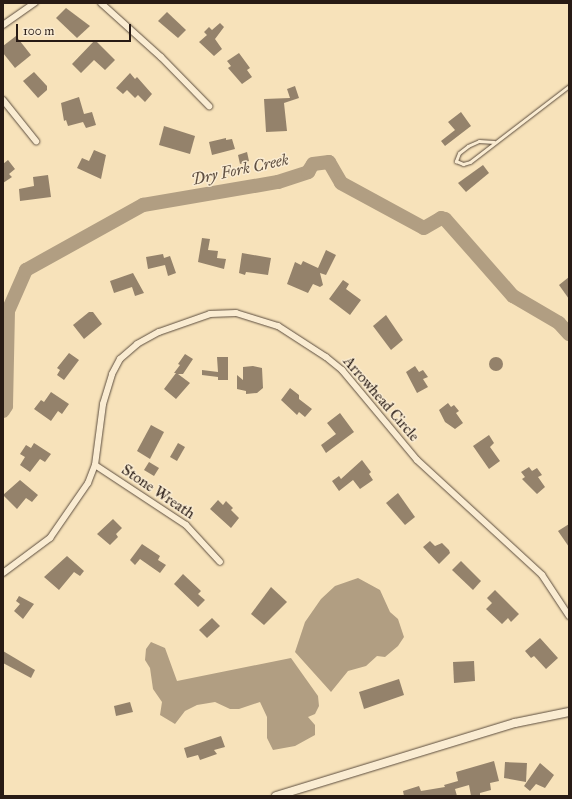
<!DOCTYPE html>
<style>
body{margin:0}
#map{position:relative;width:572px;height:799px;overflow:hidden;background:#f7e2ba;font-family:"IM FELL Great Primer",serif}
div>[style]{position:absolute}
.water>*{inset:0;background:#b19e82}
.river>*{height:14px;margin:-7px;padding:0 7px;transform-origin:7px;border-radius:7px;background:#b19e82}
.building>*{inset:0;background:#94826b}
.round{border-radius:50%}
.roads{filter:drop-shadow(0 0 1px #5c4d3e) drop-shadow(0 0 1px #5c4d3e)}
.lane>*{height:3px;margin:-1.5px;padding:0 1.5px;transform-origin:1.5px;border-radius:1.5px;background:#faecd2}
.street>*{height:6px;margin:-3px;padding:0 3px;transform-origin:3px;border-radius:3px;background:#faecd2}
.secondary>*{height:8px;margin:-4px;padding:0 4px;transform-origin:4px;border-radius:4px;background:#faecd2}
span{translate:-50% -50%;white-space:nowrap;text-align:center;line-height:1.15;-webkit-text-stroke:3px #faecd2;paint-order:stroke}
.street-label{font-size:15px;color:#281b15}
.water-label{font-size:16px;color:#5f4f41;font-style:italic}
.frame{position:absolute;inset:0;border:4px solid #281b15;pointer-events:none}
.scale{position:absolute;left:16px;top:24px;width:115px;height:18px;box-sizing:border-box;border:2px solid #281b15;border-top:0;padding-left:5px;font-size:12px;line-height:14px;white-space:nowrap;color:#281b15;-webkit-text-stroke:3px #faecd2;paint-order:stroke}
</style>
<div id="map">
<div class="water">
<div style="clip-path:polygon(358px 578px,380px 590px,390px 612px,398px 619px,404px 637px,398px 646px,385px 657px,377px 656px,366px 666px,348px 671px,331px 692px,295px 652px,305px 622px,321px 599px,335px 586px)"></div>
<div style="clip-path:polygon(151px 642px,165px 648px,177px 681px,291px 658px,318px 696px,319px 706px,315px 714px,308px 717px,315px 725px,315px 735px,295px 746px,273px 750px,267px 738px,267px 717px,260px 702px,239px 709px,230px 709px,215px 702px,197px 705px,185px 711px,175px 724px,160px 715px,162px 702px,153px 689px,150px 668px,145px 660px,146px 649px)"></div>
</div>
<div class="river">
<div style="left:3px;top:411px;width:6px;rotate:-59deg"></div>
<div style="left:6px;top:406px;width:95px;rotate:-88.8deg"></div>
<div style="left:8px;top:311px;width:45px;rotate:-66.3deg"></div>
<div style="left:26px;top:270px;width:134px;rotate:-29.1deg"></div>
<div style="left:143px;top:205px;width:137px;rotate:-9.7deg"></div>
<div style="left:278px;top:182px;width:32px;rotate:-18deg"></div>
<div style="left:308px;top:172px;width:9px;rotate:-58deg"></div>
<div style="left:313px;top:164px;width:16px;rotate:-7deg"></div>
<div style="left:329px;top:162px;width:24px;rotate:60deg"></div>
<div style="left:341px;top:183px;width:94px;rotate:28.5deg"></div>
<div style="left:424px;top:228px;width:20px;rotate:-30deg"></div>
<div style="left:441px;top:218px;width:4px;rotate:14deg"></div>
<div style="left:445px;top:219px;width:103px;rotate:48.6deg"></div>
<div style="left:513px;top:296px;width:53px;rotate:30.4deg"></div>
<div style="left:559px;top:323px;width:15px;rotate:48deg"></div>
</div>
<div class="building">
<div style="clip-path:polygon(66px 8px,90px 26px,77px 38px,56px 18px)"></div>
<div style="clip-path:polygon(167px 12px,186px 30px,178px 38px,158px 21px)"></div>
<div style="clip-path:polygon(220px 23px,224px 27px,215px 39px,222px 49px,214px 56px,199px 42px,207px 35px,204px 32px,209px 27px,212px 30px)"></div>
<div style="clip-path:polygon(16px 36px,31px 55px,15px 68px,3px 53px,3px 46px)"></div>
<div style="clip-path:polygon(95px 40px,115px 60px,105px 70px,94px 60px,81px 73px,72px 64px)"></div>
<div style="clip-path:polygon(239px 53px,250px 68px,247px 70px,252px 77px,242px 84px,228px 68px,231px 66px,227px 61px)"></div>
<div style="clip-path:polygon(34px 72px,47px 86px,47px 90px,38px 98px,23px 81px)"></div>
<div style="clip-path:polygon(130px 73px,135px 79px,137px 77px,152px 94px,145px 102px,138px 95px,135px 98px,127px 90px,123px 94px,116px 88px)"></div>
<div style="clip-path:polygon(295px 86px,299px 98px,284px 103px,287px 131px,266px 132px,264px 99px,290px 98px,287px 89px)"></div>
<div style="clip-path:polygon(79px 97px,84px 114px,92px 112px,96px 125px,86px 128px,83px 122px,68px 126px,66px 120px,64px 121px,61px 103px)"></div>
<div style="clip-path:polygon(461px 112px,471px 126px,445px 146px,441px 141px,455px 130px,448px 122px)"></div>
<div style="clip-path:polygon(164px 126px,195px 136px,190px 154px,159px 145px)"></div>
<div style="clip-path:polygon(226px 138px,226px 140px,232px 139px,235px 149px,212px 155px,209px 142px)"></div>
<div style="clip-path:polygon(94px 150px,106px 155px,101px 179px,77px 168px,82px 158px,89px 161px)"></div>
<div style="clip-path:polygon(247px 152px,249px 161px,240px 164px,238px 155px)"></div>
<div style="clip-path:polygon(8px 160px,15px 169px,9px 174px,12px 177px,3px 183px,3px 164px)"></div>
<div style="clip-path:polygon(483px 165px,489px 173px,466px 192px,458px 183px)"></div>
<div style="clip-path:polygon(48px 175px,51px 197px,20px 201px,19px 189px,34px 186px,33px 177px)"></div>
<div style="clip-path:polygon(202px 238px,210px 239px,208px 250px,218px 251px,217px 258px,226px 259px,224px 269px,198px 262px)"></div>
<div style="clip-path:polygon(326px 250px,336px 255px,326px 275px,320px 273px,323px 285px,320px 287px,313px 284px,308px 293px,287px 284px,295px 262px,301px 265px,303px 261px,318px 268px)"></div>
<div style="clip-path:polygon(242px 253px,271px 258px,268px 275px,246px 272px,245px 275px,239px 273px)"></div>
<div style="clip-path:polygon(163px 254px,164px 258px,170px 256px,176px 273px,168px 276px,165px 265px,148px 269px,146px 257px)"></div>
<div style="clip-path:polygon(133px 273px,144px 293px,135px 296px,132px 287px,114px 293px,110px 281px)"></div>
<div style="clip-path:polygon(569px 277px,569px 299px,559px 285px)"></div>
<div style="clip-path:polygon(343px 280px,349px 284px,346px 289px,361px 300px,350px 315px,329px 299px)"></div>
<div style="clip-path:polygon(89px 312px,93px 312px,102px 324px,84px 339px,73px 325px)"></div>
<div style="clip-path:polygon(386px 315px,403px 340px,391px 350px,373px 326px)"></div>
<div style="clip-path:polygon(69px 353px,79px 360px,64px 380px,57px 375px,60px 370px,57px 368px)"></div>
<div style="clip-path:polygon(185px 354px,193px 359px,183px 374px,178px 374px,190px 383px,176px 399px,164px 389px,176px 373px,174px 373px,180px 365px,178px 364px)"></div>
<div style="clip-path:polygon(217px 357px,228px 357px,228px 380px,218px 380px,218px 377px,202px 375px,202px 370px,218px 372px)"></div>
<div class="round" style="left:489px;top:357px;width:14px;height:14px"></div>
<div style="clip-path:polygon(253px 366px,262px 368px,263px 388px,257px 393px,246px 394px,246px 391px,237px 389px,237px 375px,243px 380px,243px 367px)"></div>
<div style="clip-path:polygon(415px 366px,419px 372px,423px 370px,428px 377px,423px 379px,428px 387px,417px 393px,406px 372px)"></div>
<div style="clip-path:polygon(290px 388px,299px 395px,299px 399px,312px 409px,305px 417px,299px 412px,297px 415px,281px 400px)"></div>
<div style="clip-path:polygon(51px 392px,69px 404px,62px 414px,58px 411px,51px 421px,34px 409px,41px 400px,44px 402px)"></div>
<div style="clip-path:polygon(448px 403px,451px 407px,454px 405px,459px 411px,456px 413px,463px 423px,455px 429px,445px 422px,439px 410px)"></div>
<div style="clip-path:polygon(340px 413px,354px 432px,326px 453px,321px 445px,336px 434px,327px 423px)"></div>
<div style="clip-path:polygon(151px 425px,164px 432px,150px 459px,137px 451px)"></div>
<div style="clip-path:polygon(489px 435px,494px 443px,490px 447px,500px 461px,489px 469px,473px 446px)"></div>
<div style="clip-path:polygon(34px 443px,51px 454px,45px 462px,40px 459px,30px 472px,20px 465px,25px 457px,20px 454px,26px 445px,31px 448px)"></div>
<div style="clip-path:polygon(178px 443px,185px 447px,177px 461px,170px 457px)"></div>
<div style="clip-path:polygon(362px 460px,371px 472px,369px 474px,373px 480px,360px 489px,353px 480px,339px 491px,332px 481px,339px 476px,341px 479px)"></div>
<div style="clip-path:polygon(149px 462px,159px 468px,154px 476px,144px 470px)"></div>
<div style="clip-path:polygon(529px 467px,532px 471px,537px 468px,542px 475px,538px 477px,545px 487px,537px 494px,522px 479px,525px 477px,521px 472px)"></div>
<div style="clip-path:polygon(20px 480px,38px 495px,32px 502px,26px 498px,17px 509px,3px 495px)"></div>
<div style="clip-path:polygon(398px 493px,415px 517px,405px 525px,386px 503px)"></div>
<div style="clip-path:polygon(218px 500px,223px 505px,226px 501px,233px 508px,231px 510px,239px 518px,231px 528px,210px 509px)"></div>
<div style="clip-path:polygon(113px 519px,122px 528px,116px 534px,118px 537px,110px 545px,97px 534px)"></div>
<div style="clip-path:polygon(569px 524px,569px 547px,558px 531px)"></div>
<div style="clip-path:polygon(430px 541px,435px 546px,442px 543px,449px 550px,450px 553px,439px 564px,423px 547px)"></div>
<div style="clip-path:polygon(142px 544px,160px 556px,158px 560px,166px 565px,160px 573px,140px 559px,135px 565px,130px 560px)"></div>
<div style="clip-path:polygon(67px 556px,84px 571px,80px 576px,74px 572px,59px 590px,44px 577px)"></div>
<div style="clip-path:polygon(461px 561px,481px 581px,473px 590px,452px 570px)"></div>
<div style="clip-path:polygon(183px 574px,201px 591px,198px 594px,205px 600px,198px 607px,174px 584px)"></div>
<div style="clip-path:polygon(271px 587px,287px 602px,264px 625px,251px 614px)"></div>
<div style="clip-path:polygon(495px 590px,519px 614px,511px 622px,508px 618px,502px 624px,486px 609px,492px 603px,487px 598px)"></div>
<div style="clip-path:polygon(19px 596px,34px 604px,23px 619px,14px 611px,20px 604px,16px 601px)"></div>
<div style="clip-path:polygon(212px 618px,220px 626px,207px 638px,199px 630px)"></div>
<div style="clip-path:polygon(540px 638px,558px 658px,546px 669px,534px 656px,531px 658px,525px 651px)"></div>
<div style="clip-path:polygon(3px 651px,35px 670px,31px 678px,3px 663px)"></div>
<div style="clip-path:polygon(474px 661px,475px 681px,454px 683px,453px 662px)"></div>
<div style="clip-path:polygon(399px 679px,404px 695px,364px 709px,359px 692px)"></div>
<div style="clip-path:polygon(130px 702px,133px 712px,116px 716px,114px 706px)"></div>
<div style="clip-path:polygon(221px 736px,225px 747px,214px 750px,217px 754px,200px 760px,198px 755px,187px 758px,184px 748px)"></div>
<div style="clip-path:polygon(494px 761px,499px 781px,490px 783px,491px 790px,480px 793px,480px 796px,471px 796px,469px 785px,455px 789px,457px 796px,404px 796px,403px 791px,419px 786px,421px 791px,445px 787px,444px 785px,458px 781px,456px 772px)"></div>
<div style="clip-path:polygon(505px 762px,527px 763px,526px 782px,504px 778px)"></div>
<div style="clip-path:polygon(540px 763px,554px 775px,545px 788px,536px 784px,530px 791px,524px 786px)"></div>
</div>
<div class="roads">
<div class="lane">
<div style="left:494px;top:142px;width:15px;rotate:-176deg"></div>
<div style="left:479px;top:141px;width:12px;rotate:156deg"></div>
<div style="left:468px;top:146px;width:11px;rotate:142deg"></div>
<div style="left:459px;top:153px;width:9px;rotate:111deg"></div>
<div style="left:456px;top:161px;width:8px;rotate:23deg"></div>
<div style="left:463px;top:164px;width:7px;rotate:-16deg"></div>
<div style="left:470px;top:162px;width:125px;rotate:-37.5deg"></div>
</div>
<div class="street">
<div style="left:101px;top:3px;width:81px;rotate:42deg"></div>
<div style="left:161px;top:57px;width:69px;rotate:45.6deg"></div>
<div style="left:3px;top:25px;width:39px;rotate:-35deg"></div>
<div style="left:3px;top:100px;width:53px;rotate:51.2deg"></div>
<div style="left:95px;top:465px;width:109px;rotate:33.4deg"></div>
<div style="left:186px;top:525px;width:50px;rotate:47.4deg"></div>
<div style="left:3px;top:573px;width:59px;rotate:-36.7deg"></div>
<div style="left:50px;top:538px;width:67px;rotate:-55.4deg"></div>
<div style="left:88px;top:483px;width:19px;rotate:-69deg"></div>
<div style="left:95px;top:465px;width:62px;rotate:-82.5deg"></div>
<div style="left:103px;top:404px;width:31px;rotate:-73deg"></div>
<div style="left:112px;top:374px;width:17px;rotate:-62deg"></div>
<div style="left:120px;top:359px;width:23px;rotate:-41deg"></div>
<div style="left:137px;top:344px;width:25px;rotate:-29deg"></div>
<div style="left:159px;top:332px;width:54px;rotate:-19.4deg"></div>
<div style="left:210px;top:314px;width:26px;rotate:-2deg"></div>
<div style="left:236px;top:313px;width:44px;rotate:17.2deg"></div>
<div style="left:278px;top:326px;width:57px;rotate:32.9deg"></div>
<div style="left:326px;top:357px;width:21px;rotate:39deg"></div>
<div style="left:342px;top:370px;width:117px;rotate:50.2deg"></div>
<div style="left:417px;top:460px;width:170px;rotate:42.6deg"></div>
<div style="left:542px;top:575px;width:49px;rotate:56.6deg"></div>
</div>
<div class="secondary">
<div style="left:276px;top:796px;width:250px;rotate:-17deg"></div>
<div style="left:515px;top:723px;width:55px;rotate:-11.5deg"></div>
</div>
</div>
<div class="street-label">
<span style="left:381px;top:399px;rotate:49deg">Arrowhead Circle</span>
<span style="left:158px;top:492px;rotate:34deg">Stone Wreath</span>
</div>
<div class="water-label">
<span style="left:240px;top:170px;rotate:-12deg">Dry Fork Creek</span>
</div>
<div class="frame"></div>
<div class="scale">100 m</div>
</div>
